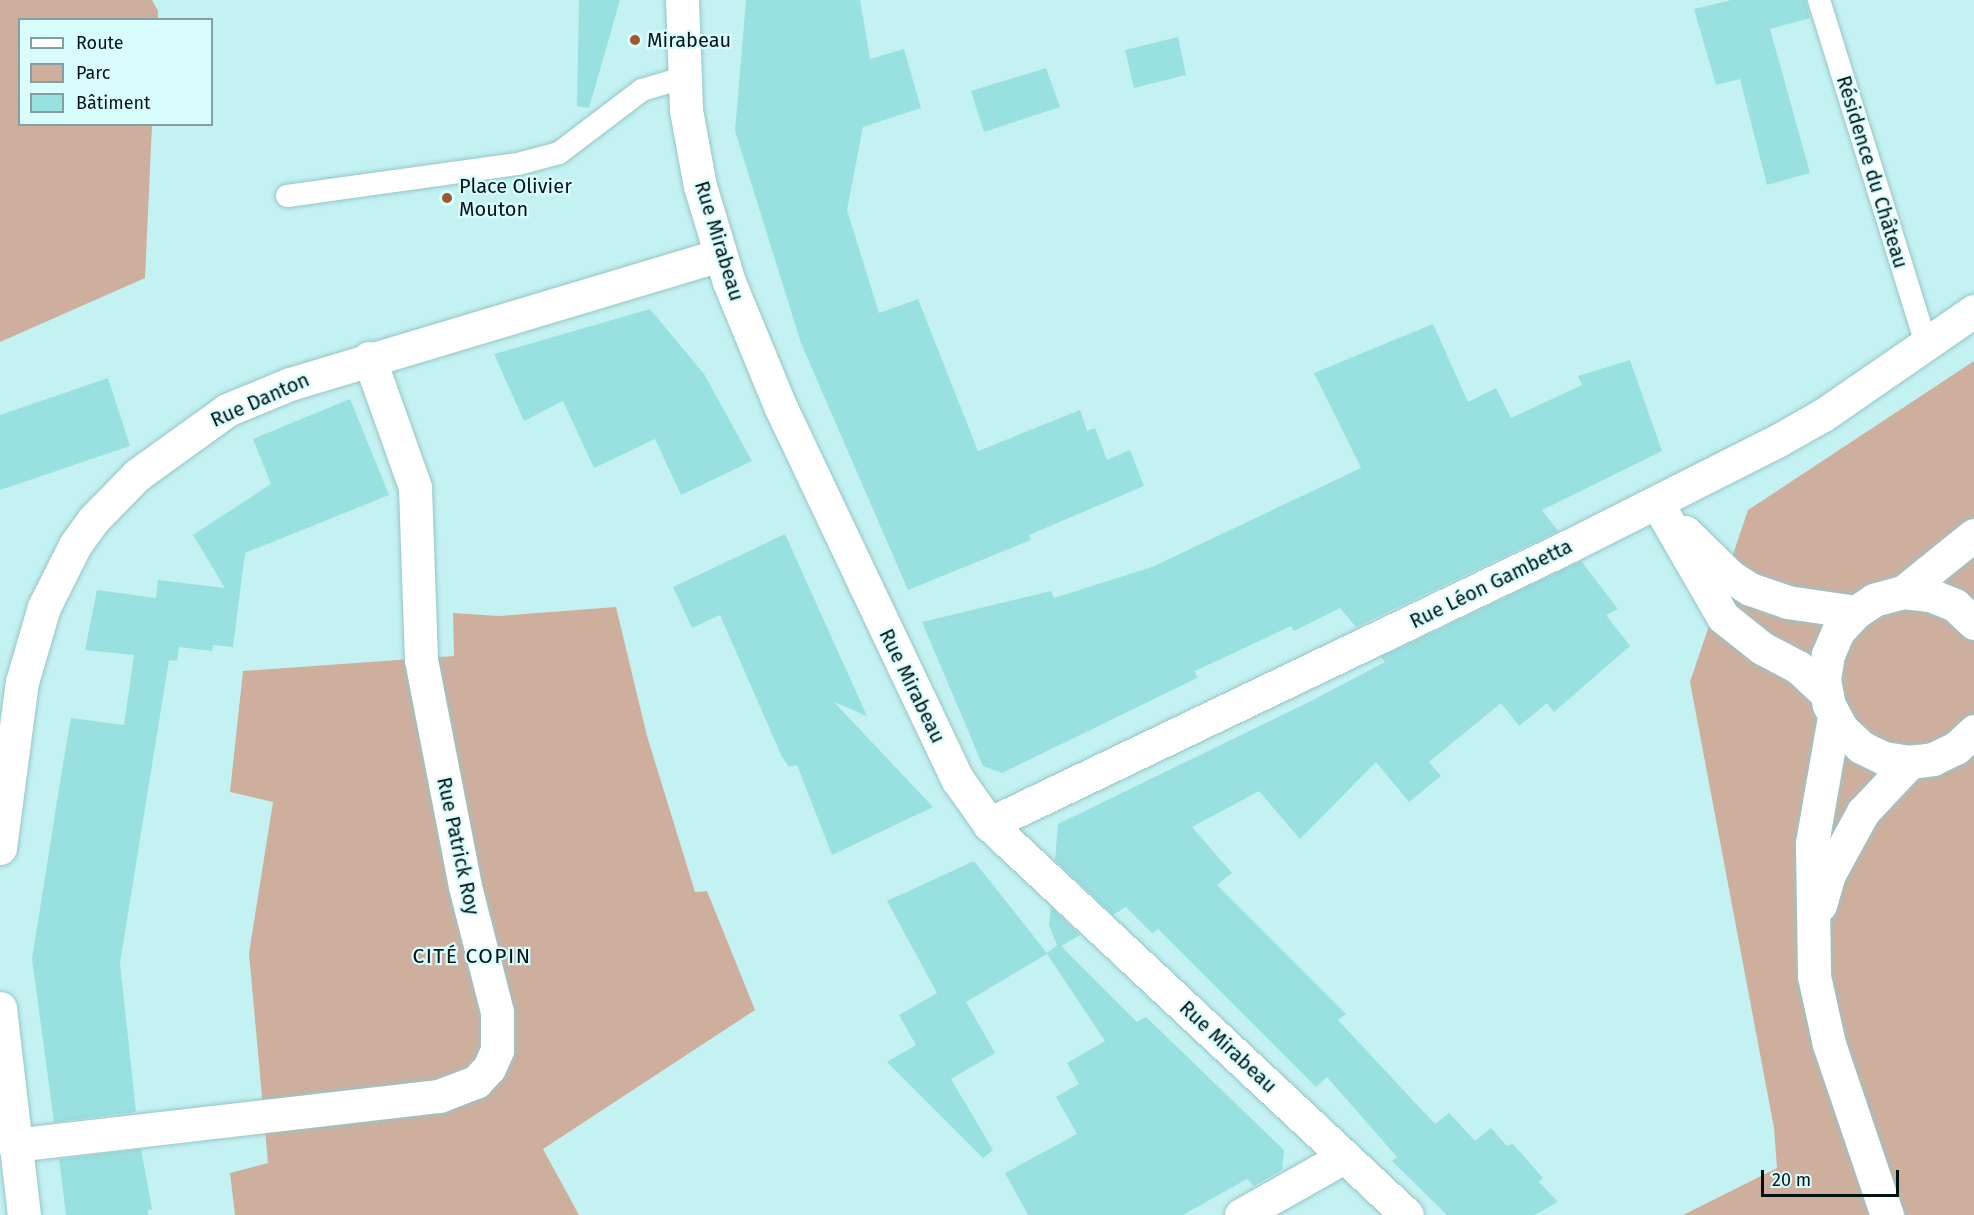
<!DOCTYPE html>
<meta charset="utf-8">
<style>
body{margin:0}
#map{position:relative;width:1974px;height:1215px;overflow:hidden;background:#c4f2f2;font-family:"Fira Sans",sans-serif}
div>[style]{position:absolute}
.green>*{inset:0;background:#ceaf9e}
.building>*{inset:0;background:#99e0e1}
.roads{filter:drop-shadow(0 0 2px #98c5c5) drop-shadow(0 0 2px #98c5c5)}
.lane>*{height:22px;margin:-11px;padding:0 11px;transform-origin:11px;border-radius:11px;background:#fff}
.street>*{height:33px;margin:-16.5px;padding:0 16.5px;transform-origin:16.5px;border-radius:16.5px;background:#fff}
.secondary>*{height:33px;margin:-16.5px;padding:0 16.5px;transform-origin:16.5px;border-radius:16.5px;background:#fff}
.dots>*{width:16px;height:16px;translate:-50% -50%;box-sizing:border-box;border:3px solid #d9fdfe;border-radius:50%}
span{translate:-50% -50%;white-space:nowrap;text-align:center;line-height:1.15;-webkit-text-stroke:4.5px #d9fdfe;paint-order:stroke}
.poi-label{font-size:20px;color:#031313}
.left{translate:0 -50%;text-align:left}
.street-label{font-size:20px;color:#031313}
.neighbourhood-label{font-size:21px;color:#031313;letter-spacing:1.5px}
.legend{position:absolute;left:18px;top:18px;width:195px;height:108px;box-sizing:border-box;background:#d9fdfe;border:2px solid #839fa0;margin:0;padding:8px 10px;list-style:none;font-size:18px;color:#031313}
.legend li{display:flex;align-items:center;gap:12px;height:30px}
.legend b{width:30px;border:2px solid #839fa0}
.scale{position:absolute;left:1761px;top:1170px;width:138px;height:27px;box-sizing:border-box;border:3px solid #031313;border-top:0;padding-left:8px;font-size:18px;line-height:21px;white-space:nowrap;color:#031313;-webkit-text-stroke:4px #d9fdfe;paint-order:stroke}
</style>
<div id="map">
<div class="green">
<div style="clip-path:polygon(0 0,152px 0,158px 11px,158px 19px,20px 20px,20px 124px,152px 125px,145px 278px,0 342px)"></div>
<div style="clip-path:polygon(1974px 361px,1974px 1215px,1683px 1215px,1777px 1168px,1774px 1128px,1690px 682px,1748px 510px)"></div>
<div style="clip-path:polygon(616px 607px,647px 736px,695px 892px,707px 891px,755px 1010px,543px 1149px,579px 1215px,235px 1215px,230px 1173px,268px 1163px,249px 953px,273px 802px,230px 792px,243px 671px,454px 656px,453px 613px,499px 616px)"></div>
</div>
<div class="building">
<div style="clip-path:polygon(579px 0,620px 0,589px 108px,577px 106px)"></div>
<div style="clip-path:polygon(746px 0,860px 0,870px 59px,904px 49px,921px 108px,863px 127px,847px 210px,879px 313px,918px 299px,978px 451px,1080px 410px,1087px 431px,1095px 428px,1107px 460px,1130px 450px,1144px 486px,1029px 535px,1031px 540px,908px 590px,801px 343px,735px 131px)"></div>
<div style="clip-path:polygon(1731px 0,1806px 0,1810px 18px,1770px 29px,1810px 173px,1767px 185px,1740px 79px,1716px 85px,1694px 9px)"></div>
<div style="clip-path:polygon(1178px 37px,1186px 75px,1134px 88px,1125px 50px)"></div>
<div style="clip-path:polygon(1046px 68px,1060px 107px,984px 132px,971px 91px)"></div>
<div style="clip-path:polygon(650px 309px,704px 374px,752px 461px,681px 495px,655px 439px,594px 468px,563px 401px,524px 421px,494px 354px)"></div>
<div style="clip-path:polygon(1433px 324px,1468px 402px,1496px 388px,1511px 418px,1582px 385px,1578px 376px,1630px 360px,1662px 451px,1542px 510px,1558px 531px,1356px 627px,1340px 608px,1294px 631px,1291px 626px,1195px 671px,1197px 678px,1002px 773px,983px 766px,922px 622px,1051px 591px,1054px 598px,1152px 567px,1361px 468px,1314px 373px)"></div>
<div style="clip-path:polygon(108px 378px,130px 446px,0 490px,0 415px)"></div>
<div style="clip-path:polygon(350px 399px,389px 495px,245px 553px,233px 647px,213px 645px,212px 651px,179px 647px,177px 661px,169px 660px,120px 963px,136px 1112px,54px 1122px,32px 959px,62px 770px,71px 718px,124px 725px,134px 655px,85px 650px,97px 590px,156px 598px,158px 580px,225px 588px,193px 535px,271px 484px,253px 439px)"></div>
<div style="clip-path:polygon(785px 534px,867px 716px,834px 702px,933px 807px,832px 855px,797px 765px,789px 767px,782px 757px,720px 615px,692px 628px,673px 587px)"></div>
<div style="clip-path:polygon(1581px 561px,1618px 609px,1606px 615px,1630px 646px,1554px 712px,1547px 703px,1519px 726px,1501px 703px,1429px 762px,1441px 776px,1409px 802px,1376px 762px,1300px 839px,1259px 791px,1192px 827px,1232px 873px,1217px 885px,1346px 1014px,1338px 1020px,1435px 1124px,1449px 1113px,1475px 1141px,1491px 1128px,1507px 1146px,1513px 1144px,1543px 1178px,1539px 1182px,1558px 1202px,1534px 1215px,1447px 1215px,1392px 1161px,1397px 1157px,1327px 1077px,1316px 1087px,1158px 929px,1152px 933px,1126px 907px,1113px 915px,1055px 860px,1058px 824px,1311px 701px,1385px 662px,1381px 657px)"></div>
<div style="clip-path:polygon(974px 861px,1047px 953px,1057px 945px,1049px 925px,1051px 907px,1080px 935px,1061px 946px,1137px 1022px,1146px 1017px,1284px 1150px,1282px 1170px,1254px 1186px,1247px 1179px,1183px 1215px,1028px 1215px,1005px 1173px,1077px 1134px,1056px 1097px,1079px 1084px,1067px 1063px,1105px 1041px,1047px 954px,966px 1002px,995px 1053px,951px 1079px,993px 1150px,983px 1158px,887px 1062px,916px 1045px,899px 1015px,937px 993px,887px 901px)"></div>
<div style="clip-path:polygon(141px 1149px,152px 1209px,148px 1210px,148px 1215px,66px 1215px,59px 1159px)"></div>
</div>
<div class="roads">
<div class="lane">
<div style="left:1819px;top:0;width:360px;rotate:72.7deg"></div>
<div style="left:287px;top:196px;width:233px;rotate:-7.9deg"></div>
<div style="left:518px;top:164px;width:42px;rotate:-15deg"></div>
<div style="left:559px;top:153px;width:104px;rotate:-37.2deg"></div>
<div style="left:642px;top:90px;width:42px;rotate:-16.7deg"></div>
</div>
<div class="street">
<div style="left:0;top:848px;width:167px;rotate:-82.5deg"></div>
<div style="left:22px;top:682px;width:78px;rotate:-73.7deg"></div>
<div style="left:44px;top:607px;width:69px;rotate:-63.4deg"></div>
<div style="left:75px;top:545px;width:31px;rotate:-54deg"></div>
<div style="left:93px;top:520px;width:63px;rotate:-45.6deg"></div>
<div style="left:137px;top:475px;width:111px;rotate:-35.8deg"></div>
<div style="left:227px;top:410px;width:68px;rotate:-22.4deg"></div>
<div style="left:290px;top:384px;width:449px;rotate:-16.7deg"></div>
<div style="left:0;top:1008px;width:208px;rotate:83.4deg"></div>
<div style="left:14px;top:1145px;width:428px;rotate:-6.6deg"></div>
<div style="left:439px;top:1096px;width:40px;rotate:-21deg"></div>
<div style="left:476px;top:1082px;width:19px;rotate:-47deg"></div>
<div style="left:489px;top:1068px;width:20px;rotate:-66deg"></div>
<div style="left:497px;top:1050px;width:38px;rotate:-90deg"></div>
<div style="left:497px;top:1012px;width:130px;rotate:-104.3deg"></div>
<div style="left:465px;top:886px;width:230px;rotate:-101deg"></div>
<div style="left:421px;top:660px;width:173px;rotate:-92deg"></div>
<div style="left:415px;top:487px;width:137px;rotate:-109.6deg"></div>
<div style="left:1241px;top:1215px;width:118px;rotate:-29.4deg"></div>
</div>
<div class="secondary">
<div style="left:682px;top:0;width:110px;rotate:87.9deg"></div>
<div style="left:686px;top:110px;width:77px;rotate:79.6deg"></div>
<div style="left:700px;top:186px;width:100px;rotate:73.2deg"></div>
<div style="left:729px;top:282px;width:136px;rotate:67.6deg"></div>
<div style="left:781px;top:408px;width:412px;rotate:64.6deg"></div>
<div style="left:958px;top:780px;width:54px;rotate:54.8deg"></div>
<div style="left:989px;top:824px;width:572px;rotate:43.09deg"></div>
<div style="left:1657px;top:503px;width:132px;rotate:59.9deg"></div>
<div style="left:1723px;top:617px;width:50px;rotate:38.5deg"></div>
<div style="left:1762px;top:648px;width:41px;rotate:27.8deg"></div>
<div style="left:1798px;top:667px;width:38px;rotate:43deg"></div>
<div style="left:1685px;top:532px;width:64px;rotate:44.4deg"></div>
<div style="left:1731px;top:577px;width:22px;rotate:32deg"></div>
<div style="left:1750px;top:589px;width:39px;rotate:19deg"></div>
<div style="left:1787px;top:602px;width:70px;rotate:8.2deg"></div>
<div style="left:1903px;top:592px;width:91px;rotate:-38.8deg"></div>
<div style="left:1974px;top:623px;width:26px;rotate:-137deg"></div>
<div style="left:1955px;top:605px;width:27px;rotate:-158deg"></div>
<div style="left:1930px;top:595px;width:27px;rotate:-174deg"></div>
<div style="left:1903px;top:592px;width:30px;rotate:165deg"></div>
<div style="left:1874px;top:600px;width:22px;rotate:146deg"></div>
<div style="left:1856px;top:612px;width:26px;rotate:133deg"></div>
<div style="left:1838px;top:631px;width:25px;rotate:113deg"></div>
<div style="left:1828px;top:654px;width:26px;rotate:99deg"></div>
<div style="left:1824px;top:680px;width:25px;rotate:79deg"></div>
<div style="left:1829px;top:705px;width:27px;rotate:62deg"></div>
<div style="left:1842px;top:729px;width:26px;rotate:43deg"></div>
<div style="left:1861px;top:747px;width:25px;rotate:26deg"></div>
<div style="left:1884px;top:758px;width:26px;rotate:9deg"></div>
<div style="left:1910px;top:762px;width:23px;rotate:-7deg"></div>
<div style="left:1933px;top:759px;width:25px;rotate:-26deg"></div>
<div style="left:1956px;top:748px;width:25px;rotate:-43deg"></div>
<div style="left:1834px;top:717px;width:128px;rotate:99.9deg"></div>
<div style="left:1812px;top:843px;width:133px;rotate:89.1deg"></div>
<div style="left:1814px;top:976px;width:70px;rotate:77.6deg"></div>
<div style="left:1829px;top:1044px;width:181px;rotate:71.3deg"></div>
<div style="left:989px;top:824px;width:643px;rotate:-25.61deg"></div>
<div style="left:1569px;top:546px;width:233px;rotate:-26.8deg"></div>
<div style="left:1777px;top:441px;width:53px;rotate:-29.5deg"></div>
<div style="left:1823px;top:415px;width:183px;rotate:-34.6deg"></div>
<div style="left:1820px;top:905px;width:32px;rotate:-74deg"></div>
<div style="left:1829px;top:874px;width:71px;rotate:-61.3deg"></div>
<div style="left:1863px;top:812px;width:69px;rotate:-46.8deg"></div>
</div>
</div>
<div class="dots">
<div style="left:635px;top:40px;background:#9e592d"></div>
<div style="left:447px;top:198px;background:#9e592d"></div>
</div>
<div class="poi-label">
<span class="left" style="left:647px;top:40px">Mirabeau</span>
<span class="left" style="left:459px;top:198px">Place Olivier<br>Mouton</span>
</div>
<div class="street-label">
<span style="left:1872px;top:172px;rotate:73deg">Résidence du Château</span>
<span style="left:719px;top:241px;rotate:73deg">Rue Mirabeau</span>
<span style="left:260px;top:400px;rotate:-24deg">Rue Danton</span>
<span style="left:1491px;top:584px;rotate:-26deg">Rue Léon Gambetta</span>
<span style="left:912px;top:686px;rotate:64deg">Rue Mirabeau</span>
<span style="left:458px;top:846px;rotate:78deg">Rue Patrick Roy</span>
<span style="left:1228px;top:1047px;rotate:43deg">Rue Mirabeau</span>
</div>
<div class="neighbourhood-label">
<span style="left:472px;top:956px">CITÉ COPIN</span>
</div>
<ul class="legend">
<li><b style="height:8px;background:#fff"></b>Route</li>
<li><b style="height:16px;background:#ceaf9e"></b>Parc</li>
<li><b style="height:16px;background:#99e0e1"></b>Bâtiment</li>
</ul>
<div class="scale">20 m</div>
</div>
